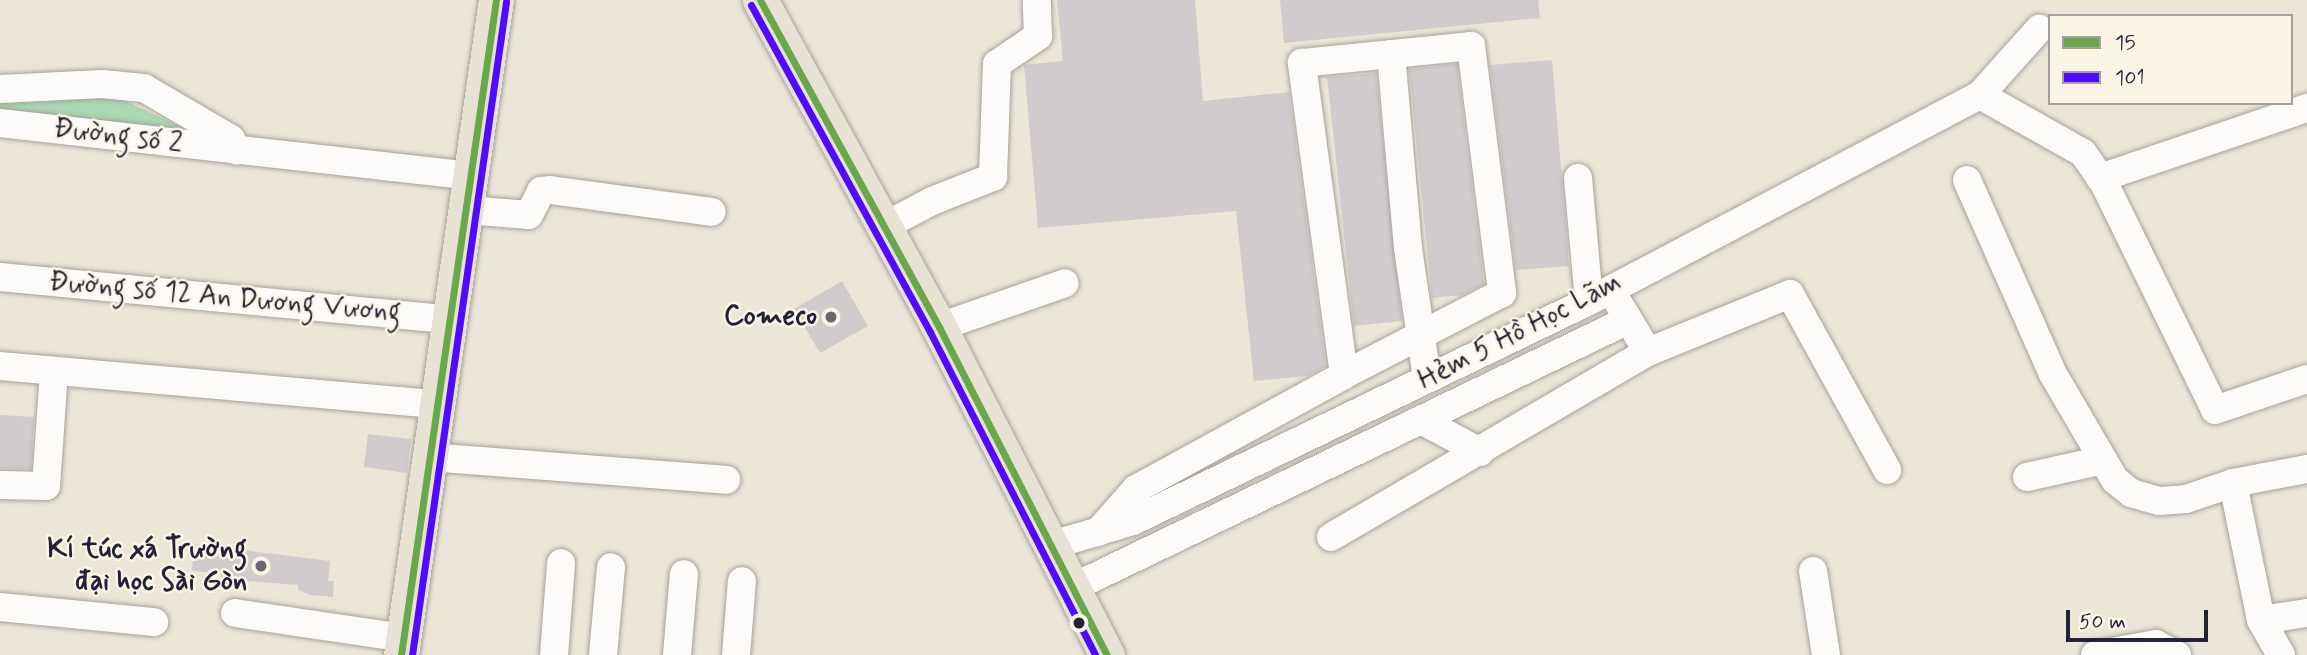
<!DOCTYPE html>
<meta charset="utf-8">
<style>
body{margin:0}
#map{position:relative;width:2307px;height:655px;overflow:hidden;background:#ebe6d7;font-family:Mynerve,sans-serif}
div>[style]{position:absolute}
.green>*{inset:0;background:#a9d8b2}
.building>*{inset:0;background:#d2cbce}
.roads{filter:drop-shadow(0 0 2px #a5a29d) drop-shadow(0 0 2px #a5a29d)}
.minor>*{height:28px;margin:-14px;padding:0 14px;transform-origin:14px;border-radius:14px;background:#fcfbf9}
.major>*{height:35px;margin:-17.5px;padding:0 17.5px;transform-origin:17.5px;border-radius:17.5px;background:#e8e2d5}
.bus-1>*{height:7px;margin:-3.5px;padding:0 3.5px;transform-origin:3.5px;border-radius:3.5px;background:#69a84a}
.bus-2>*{height:7px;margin:-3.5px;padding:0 3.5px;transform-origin:3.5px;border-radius:3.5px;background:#4f0aff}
.dots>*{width:19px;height:19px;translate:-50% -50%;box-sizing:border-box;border:4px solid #fcf5e5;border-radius:50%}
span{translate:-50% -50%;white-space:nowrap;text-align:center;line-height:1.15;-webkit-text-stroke:5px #fcf5e5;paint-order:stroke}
.street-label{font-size:28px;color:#22223b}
.poi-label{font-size:28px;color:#22223b;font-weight:700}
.right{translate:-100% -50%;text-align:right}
.legend{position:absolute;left:2048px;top:14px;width:245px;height:91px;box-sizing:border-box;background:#fcf5e5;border:2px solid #a5a1a1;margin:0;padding:9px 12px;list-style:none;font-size:21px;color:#22223b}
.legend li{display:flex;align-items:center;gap:14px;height:35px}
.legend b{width:35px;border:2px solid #a5a1a1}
.scale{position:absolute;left:2066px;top:610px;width:142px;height:32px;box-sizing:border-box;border:4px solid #22223b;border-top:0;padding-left:9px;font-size:21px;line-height:24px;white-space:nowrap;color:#22223b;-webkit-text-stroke:5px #fcf5e5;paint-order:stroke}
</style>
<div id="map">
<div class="green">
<div style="clip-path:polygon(117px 97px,196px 134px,0 118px,0 99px)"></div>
</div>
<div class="building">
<div style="clip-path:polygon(1057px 0,1195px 0,1203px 101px,1289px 92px,1326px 366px,1308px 376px,1254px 381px,1236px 211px,1038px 228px,1024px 65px,1063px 61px)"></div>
<div style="clip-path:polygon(1280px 0,1538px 0,1540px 18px,1284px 43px)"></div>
<div style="clip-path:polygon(1552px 60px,1569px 266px,1516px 270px,1490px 65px)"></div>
<div style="clip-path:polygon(1457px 64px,1484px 284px,1462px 295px,1432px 298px,1409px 69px)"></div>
<div style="clip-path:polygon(1376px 73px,1402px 321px,1354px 326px,1327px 77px)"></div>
<div style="clip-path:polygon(842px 281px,868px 326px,820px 353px,794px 309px)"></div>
<div style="clip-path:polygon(0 415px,34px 417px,31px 469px,0 468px)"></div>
<div style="clip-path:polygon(368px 434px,411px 439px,407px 473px,364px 467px)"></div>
<div style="clip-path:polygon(194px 544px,330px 561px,328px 581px,334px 581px,333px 597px,310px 595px,298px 590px,298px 585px,234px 580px,220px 577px,221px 573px,192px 571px)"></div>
</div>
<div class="roads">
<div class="minor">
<div style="left:1471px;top:46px;width:249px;rotate:82.8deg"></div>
<div style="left:1502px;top:293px;width:178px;rotate:152.6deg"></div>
<div style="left:1344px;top:375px;width:315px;rotate:-97.7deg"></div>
<div style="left:1302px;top:63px;width:170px;rotate:-5.7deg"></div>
<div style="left:1391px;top:54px;width:195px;rotate:85deg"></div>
<div style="left:1408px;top:248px;width:132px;rotate:81.7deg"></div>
<div style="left:0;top:89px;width:102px;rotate:-2.8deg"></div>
<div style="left:102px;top:84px;width:42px;rotate:5.4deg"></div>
<div style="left:144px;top:88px;width:101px;rotate:30.4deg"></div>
<div style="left:231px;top:139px;width:13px;rotate:63deg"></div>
<div style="left:1980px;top:95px;width:118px;rotate:29.4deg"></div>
<div style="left:2083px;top:153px;width:39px;rotate:55deg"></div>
<div style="left:2105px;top:185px;width:250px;rotate:63.9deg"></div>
<div style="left:2215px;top:410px;width:97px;rotate:-18.6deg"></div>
<div style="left:0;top:123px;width:474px;rotate:6.4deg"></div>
<div style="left:1578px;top:178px;width:123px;rotate:84.9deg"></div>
<div style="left:2100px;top:178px;width:219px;rotate:-18.7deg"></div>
<div style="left:1967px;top:180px;width:212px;rotate:66.1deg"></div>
<div style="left:2053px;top:374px;width:123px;rotate:59.7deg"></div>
<div style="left:2115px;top:480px;width:21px;rotate:39deg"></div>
<div style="left:2131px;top:493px;width:29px;rotate:16deg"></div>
<div style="left:2159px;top:501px;width:27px;rotate:-4deg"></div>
<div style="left:2186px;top:499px;width:50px;rotate:-18.8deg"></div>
<div style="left:466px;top:210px;width:63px;rotate:4.5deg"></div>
<div style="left:529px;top:215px;width:27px;rotate:-63deg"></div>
<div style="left:541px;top:191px;width:9px;rotate:-6deg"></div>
<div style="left:550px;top:190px;width:163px;rotate:7.7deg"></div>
<div style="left:881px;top:228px;width:58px;rotate:-27.9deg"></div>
<div style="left:932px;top:201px;width:66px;rotate:-21.5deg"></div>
<div style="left:993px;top:177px;width:113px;rotate:-88deg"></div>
<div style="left:997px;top:64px;width:50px;rotate:-34.3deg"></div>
<div style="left:1038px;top:36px;width:36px;rotate:-92deg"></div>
<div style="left:0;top:277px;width:453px;rotate:5.4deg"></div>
<div style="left:1619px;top:304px;width:56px;rotate:58.9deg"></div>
<div style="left:1648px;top:352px;width:153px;rotate:-22.2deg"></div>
<div style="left:1790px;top:294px;width:201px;rotate:61.1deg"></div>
<div style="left:939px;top:327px;width:133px;rotate:-19.2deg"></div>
<div style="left:0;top:366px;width:440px;rotate:5deg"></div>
<div style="left:1423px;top:421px;width:65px;rotate:28.5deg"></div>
<div style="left:430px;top:457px;width:297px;rotate:4.4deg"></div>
<div style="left:2027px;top:477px;width:78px;rotate:-12.6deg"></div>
<div style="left:0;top:485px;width:46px;rotate:1.2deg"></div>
<div style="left:46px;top:486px;width:115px;rotate:-86deg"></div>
<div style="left:1098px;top:532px;width:57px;rotate:-48.5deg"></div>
<div style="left:1136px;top:489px;width:237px;rotate:-28.7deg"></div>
<div style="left:1331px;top:537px;width:367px;rotate:-30.3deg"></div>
<div style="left:1049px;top:546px;width:88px;rotate:-16.6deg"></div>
<div style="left:1133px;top:521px;width:506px;rotate:-25.76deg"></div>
<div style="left:1589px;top:301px;width:442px;rotate:-27.8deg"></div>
<div style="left:1980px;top:95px;width:89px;rotate:-48.2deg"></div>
<div style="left:1813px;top:571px;width:85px;rotate:81.2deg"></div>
<div style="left:1072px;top:588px;width:615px;rotate:-25.73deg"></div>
<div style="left:0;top:607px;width:155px;rotate:5.6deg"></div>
<div style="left:235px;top:613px;width:171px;rotate:8.4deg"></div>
<div style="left:2261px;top:620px;width:47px;rotate:-8.7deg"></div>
<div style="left:554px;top:655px;width:92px;rotate:-85.6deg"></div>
<div style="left:603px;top:655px;width:88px;rotate:-84.8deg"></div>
<div style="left:677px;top:655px;width:81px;rotate:-85.1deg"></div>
<div style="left:736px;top:655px;width:74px;rotate:-85.4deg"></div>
<div style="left:2095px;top:655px;width:62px;rotate:-10.2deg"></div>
<div style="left:2156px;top:644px;width:24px;rotate:28deg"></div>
<div style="left:2281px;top:655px;width:40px;rotate:-119.7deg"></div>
<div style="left:2261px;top:620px;width:140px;rotate:-101.6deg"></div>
<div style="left:2233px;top:483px;width:75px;rotate:-10.7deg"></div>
</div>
<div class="major">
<div style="left:760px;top:0;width:373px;rotate:61.3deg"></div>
<div style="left:939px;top:327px;width:369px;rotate:62.9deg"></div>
<div style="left:401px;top:655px;width:662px;rotate:-81.75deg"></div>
</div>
</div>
<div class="bus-1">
<div style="left:760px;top:0;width:373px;rotate:61.3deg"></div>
<div style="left:939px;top:327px;width:369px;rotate:62.9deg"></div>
<div style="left:401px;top:655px;width:662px;rotate:-81.75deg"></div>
</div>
<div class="bus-2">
<div style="left:751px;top:5px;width:373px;rotate:61.3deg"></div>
<div style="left:930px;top:332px;width:363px;rotate:62.9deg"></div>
<div style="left:412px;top:655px;width:660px;rotate:-81.81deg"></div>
</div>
<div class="dots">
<div style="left:831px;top:317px;background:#686772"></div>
<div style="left:261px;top:566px;background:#686772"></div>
<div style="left:1079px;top:623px;background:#22223b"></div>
</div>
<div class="street-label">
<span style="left:118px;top:137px;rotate:7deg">Đường số 2</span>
<span style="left:225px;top:298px;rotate:5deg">Đường số 12 An Dương Vương</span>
<span style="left:1520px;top:332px;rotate:-27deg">Hẻm 5 Hồ Học Lãm</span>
</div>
<div class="poi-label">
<span class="right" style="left:817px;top:317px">Comeco</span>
<span class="right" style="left:247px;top:566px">Kí túc xá Trường<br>đại học Sài Gòn</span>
</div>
<ul class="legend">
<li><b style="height:9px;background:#69a84a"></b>15</li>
<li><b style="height:9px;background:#4f0aff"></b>101</li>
</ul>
<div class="scale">50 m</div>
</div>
